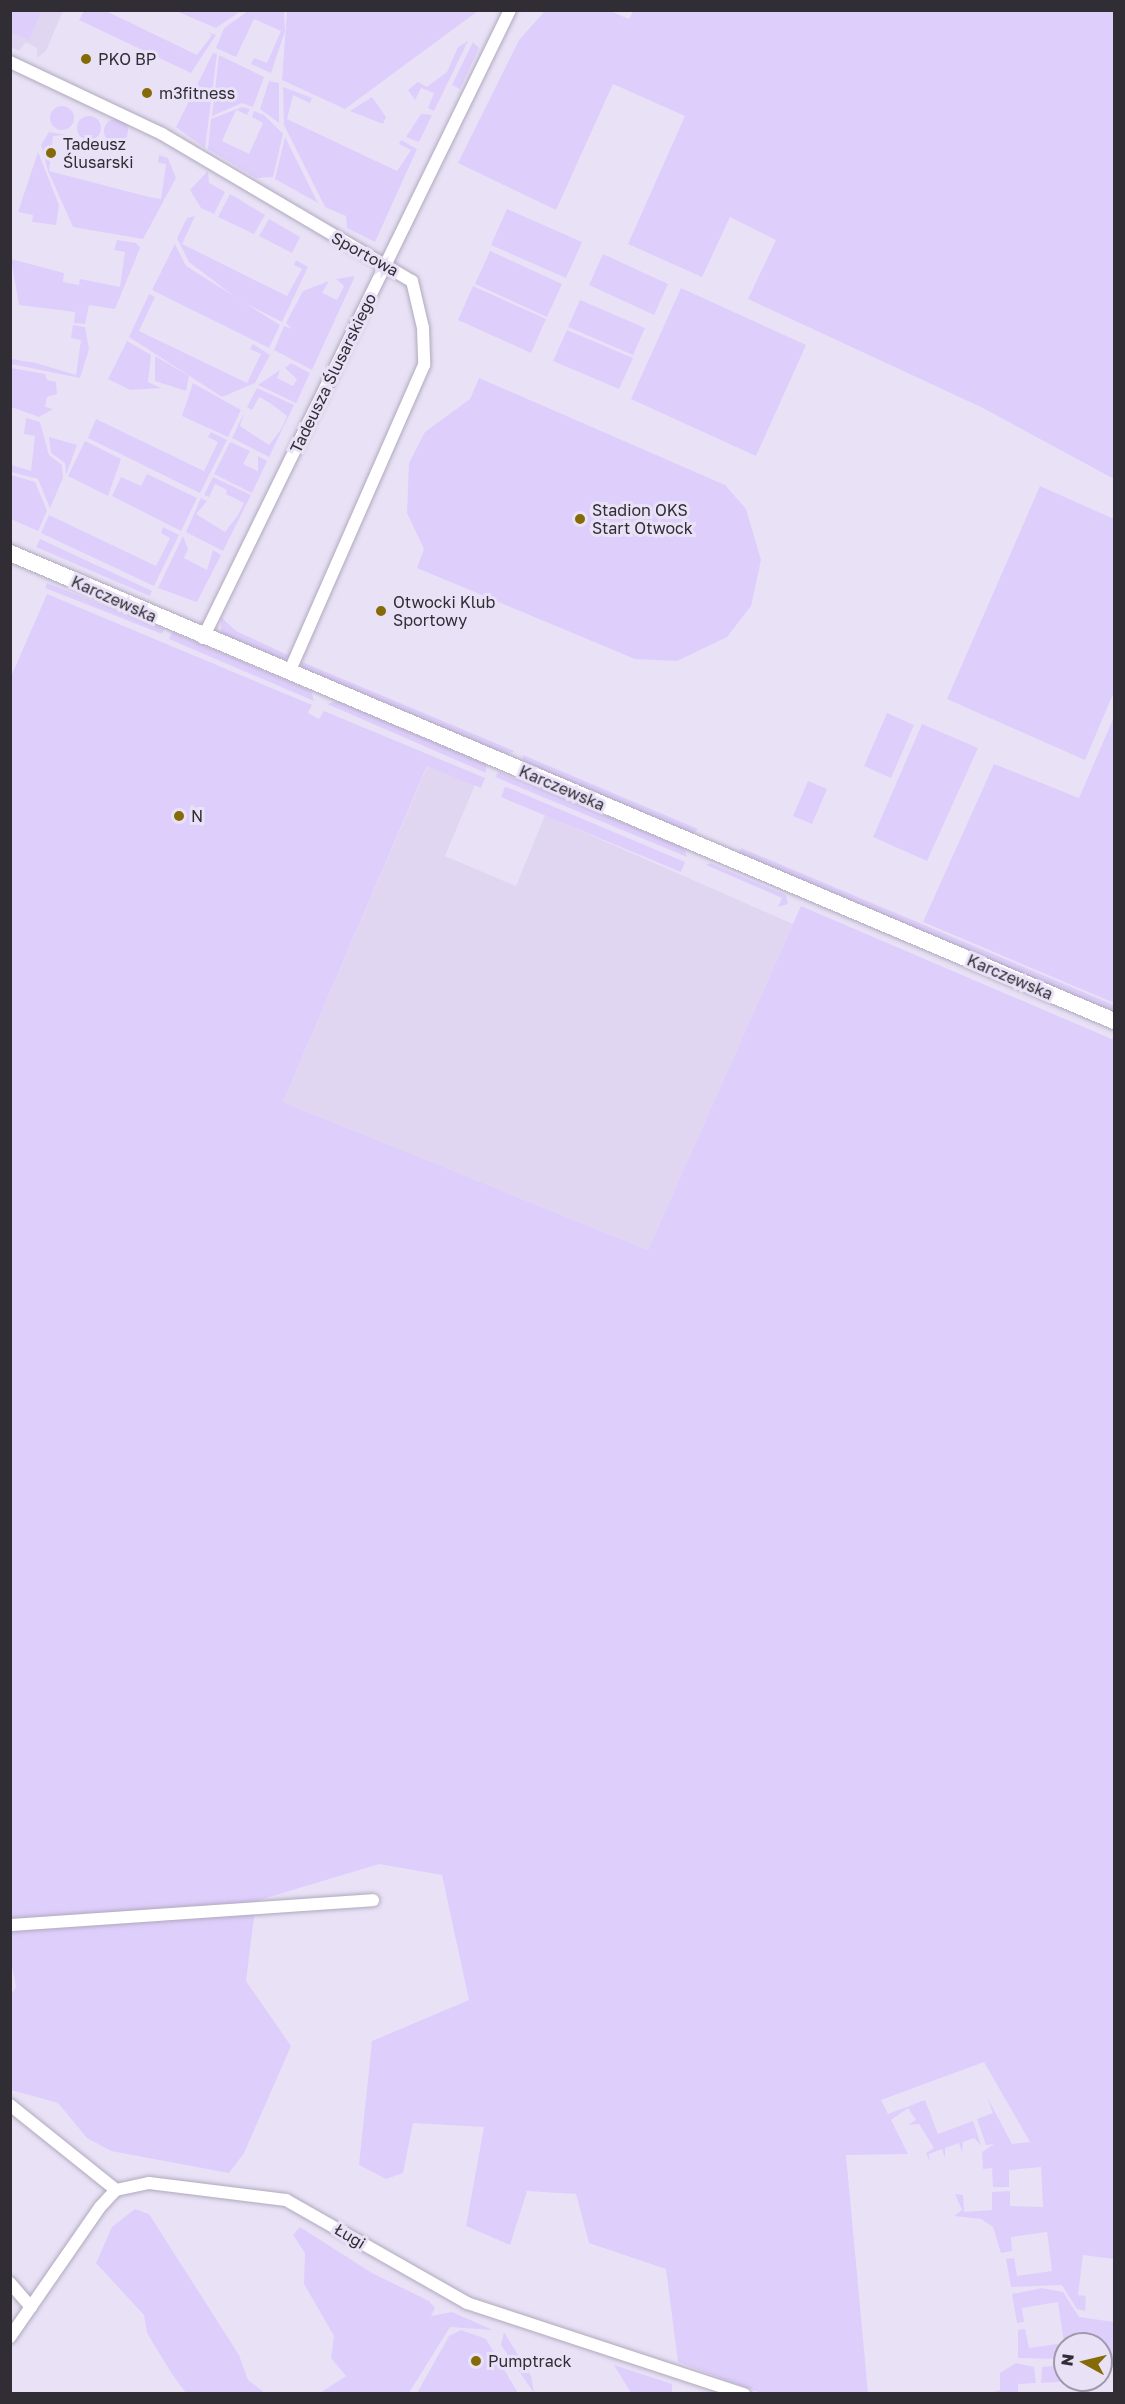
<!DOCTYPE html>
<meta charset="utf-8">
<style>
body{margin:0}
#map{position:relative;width:1125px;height:2404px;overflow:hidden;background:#e9e2f7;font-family:"Golos Text",sans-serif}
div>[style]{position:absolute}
.built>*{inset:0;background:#e0d6f2}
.green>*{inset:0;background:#decefc}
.round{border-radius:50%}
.roads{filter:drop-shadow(0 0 2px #b0a9bd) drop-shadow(0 0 2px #b0a9bd)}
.street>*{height:12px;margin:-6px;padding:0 6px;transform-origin:6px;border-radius:6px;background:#fff}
.secondary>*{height:16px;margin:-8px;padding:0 8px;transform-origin:8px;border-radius:8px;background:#fff}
.dots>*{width:16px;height:16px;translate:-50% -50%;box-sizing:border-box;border:3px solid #e9e2f7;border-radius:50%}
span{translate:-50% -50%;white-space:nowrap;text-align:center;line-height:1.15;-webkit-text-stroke:6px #e9e2f7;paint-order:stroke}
.poi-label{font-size:16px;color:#302d35}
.left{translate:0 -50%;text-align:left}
.street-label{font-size:16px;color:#302d35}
.frame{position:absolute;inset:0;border:12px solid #302d35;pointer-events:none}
.north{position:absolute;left:1053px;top:2332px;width:60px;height:60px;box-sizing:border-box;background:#e9e2f7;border:2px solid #9f9aa9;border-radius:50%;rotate:278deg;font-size:16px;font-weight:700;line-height:24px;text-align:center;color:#302d35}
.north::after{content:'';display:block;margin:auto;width:21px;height:27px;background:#856b07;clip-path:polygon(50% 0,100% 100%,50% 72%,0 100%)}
</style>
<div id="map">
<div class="built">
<div style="clip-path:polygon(10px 11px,63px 11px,46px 51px,37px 58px,37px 48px,26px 42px,19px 51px,11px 47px)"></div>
<div style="clip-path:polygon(428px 765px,475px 785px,445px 856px,516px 886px,545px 815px,793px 924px,648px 1250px,283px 1102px)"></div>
</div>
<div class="green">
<div style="clip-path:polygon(11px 10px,41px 11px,29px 40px,11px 33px)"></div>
<div style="clip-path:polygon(634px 10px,1114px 11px,1114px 479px,983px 408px,748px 299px,776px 240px,730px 217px,702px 277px,628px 244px,685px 116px,613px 84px,556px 210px,458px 163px,519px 40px,545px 11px,610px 11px,629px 19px)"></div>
<div style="clip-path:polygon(84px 11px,106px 11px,197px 55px,212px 35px,207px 32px,216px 35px,191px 73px,79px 20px)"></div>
<div style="clip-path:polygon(176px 11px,241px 11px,216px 28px)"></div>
<div style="clip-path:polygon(248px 11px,284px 11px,285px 31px,271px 73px,251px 64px,254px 58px,267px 63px,281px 31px,254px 19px,236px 57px,216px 48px,224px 28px)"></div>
<div style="clip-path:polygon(287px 11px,287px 10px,478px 11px,345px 109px,282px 80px)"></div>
<div style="clip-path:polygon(468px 41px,434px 111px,428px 108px,434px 93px,421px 88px,415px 100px,408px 90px,418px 82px,427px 87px,447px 72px,458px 47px)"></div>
<div style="clip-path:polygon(473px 42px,479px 48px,460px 89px,452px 85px)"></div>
<div style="clip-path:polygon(213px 53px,217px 54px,205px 148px,176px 127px)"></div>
<div style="clip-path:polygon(219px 55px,264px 77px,253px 107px,242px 103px,212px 116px)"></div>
<div style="clip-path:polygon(269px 81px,279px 83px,279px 123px,260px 109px)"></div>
<div style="clip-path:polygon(283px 87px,312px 98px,310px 103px,293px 95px,287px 119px,397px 171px,411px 150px,399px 144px,401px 140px,417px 149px,375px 242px,347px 228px,346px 216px,325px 207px,284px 125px)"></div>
<div style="clip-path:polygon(372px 97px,386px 117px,383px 124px,350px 111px)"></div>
<div class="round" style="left:50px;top:106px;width:24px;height:24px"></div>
<div style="clip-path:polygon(242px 107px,250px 109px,247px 115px,236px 110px,222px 141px,249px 154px,263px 123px,252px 117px,254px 111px,264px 115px,283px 134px,273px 177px,256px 178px,208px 149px,211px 119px)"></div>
<div style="clip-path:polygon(421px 114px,432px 115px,419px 142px,406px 137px)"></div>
<div class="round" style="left:77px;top:116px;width:24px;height:24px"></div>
<div class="round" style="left:104px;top:119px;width:24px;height:24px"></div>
<div style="clip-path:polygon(49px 132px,66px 135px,53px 136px,49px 171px,149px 197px,161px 199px,166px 164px,158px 163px,159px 155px,168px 158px,176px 178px,143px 239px,73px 227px,48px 171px,41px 145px)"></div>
<div style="clip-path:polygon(285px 137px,318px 203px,275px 179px)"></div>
<div style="clip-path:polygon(38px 152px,59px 205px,56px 225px,32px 222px,33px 215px,18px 212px)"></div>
<div style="clip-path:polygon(208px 171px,209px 183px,225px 192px,214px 214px,201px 208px,190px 190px)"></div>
<div style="clip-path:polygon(230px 194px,265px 215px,254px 234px,218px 217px)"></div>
<div style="clip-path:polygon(507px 209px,582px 242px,566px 278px,491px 245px)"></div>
<div style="clip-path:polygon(195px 216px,182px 244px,287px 296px,302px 269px,294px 265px,296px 260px,308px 267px,282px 322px,239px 300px,189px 262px,177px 238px,187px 218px)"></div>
<div style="clip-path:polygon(269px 219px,300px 237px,292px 253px,259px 236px)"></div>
<div style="clip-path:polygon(117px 240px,136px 243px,140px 248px,115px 309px,89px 305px,85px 324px,74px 323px,75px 312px,19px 305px,11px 259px,64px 273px,63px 282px,79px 285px,80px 279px,120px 287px,125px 252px,114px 250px)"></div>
<div style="clip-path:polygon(175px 244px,186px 266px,280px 325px,269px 348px,152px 290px)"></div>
<div style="clip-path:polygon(490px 251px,562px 284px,547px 317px,475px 284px)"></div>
<div style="clip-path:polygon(603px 254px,668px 284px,654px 315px,589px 285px)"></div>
<div style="clip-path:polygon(355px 276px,312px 370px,274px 350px,284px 326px,292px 329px,286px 323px,303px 291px,329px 281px,322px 293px,337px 300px,344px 286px,336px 279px)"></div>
<div style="clip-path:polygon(473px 286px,546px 319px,531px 353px,458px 320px)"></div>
<div style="clip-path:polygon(681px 288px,806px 345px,756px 456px,631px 399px)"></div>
<div style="clip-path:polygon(149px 294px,155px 297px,139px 331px,247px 383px,261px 354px,250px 349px,253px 344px,270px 355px,255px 383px,222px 397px,129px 337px)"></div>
<div style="clip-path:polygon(580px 300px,645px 328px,633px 355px,568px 327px)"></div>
<div style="clip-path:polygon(73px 325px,85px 327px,89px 349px,80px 378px,11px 364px,11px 359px,36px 363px,76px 375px,81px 340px,71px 338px)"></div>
<div style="clip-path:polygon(567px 330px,633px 358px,619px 389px,553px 361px)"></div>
<div style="clip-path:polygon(127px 341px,151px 355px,148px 382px,161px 388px,130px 390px,108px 379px)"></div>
<div style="clip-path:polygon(155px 356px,189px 376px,186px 391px,155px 381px)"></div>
<div style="clip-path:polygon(291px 363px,310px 373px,296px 403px,258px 385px,280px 370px,277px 378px,293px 386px,297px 379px,285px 368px)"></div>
<div style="clip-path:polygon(11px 368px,45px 374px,47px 380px,56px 382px,57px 394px,47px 397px,45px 407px,53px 409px,39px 417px,11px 407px)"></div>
<div style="clip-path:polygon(479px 378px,725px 485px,746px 509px,761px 560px,751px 606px,727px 637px,677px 661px,635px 659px,417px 568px,424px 549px,407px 513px,409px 463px,425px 432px,470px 399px)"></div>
<div style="clip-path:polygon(193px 383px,241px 410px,228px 437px,182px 416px)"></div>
<div style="clip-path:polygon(257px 388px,294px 405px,269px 457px,232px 438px,244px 413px,240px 426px,269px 445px,282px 428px,287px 416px,270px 403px,259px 397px,252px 410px,247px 407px)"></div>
<div style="clip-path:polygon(26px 418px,40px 422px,49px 455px,62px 465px,63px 478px,50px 508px,38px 479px,11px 472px,11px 465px,31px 471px,35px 436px,24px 434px)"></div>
<div style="clip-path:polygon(96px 419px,204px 471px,218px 442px,208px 437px,211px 432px,227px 440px,200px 493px,88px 438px)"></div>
<div style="clip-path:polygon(49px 437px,77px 445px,66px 475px,65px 463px,51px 453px)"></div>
<div style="clip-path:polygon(85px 441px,121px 459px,108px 496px,68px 476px)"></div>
<div style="clip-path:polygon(230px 442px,250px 451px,243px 464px,258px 471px,258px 456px,267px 461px,252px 493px,214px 474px)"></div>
<div style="clip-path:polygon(147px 474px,197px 498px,181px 531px,112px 496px,121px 477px,141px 486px)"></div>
<div style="clip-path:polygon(11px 475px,35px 482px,47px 511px,38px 531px,11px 519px)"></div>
<div style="clip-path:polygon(213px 477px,251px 495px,223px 551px,186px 532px,201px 498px,207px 501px,196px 514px,225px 532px,238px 515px,244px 503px,226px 494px,227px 490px,215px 484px,209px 497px,204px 495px)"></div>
<div style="clip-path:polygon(1040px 486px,1114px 519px,1114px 692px,1085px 760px,947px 699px)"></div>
<div style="clip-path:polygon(49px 515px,156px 566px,170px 538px,161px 533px,163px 527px,179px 535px,154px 586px,41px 533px)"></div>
<div style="clip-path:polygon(183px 536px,188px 549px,184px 558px,207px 570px,213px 550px,221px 555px,197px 602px,158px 588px)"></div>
<div style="clip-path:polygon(40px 539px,152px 591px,150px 596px,36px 547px)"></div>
<div style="clip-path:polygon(47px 583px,164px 629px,162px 634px,45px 588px)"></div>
<div style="clip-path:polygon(47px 594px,312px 705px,308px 713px,319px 719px,324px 711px,485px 778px,481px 788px,427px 766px,283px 1102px,648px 1250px,801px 906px,1114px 1040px,1114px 2259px,1083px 2255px,1078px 2295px,1086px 2296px,1085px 2311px,1077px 2309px,1062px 2285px,1011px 2287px,1006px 2259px,1014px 2258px,1017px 2276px,1052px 2271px,1047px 2232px,1011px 2237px,1012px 2251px,1001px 2253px,993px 2227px,981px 2219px,954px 2216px,962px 2210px,955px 2194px,963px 2195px,964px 2212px,992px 2210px,992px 2192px,1010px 2191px,1010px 2206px,1043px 2207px,1041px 2167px,1009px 2170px,1009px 2187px,993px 2187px,992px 2168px,983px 2169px,982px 2152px,994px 2144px,986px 2145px,977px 2119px,993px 2113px,987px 2097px,1012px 2144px,1030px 2142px,984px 2062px,881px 2100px,888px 2114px,925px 2100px,938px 2134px,973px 2121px,981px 2145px,974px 2138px,963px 2142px,962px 2152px,959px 2143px,945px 2148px,945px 2158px,942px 2149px,929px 2154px,930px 2162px,926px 2153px,934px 2148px,919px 2124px,908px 2125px,916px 2120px,908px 2108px,891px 2120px,908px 2154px,846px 2155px,868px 2393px,761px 2393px,678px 2362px,666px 2269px,589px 2243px,576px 2194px,527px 2191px,510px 2245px,466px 2226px,484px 2127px,413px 2123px,403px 2173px,386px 2179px,359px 2165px,372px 2041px,469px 2000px,442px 1875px,379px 1864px,256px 1901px,246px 1981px,291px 2046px,244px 2153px,229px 2173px,111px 2151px,87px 2138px,58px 2103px,11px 2090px,11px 1995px,16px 1987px,10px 1955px,10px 679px)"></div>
<div style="clip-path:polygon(221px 617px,236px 631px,290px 656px,282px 660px,221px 636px)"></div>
<div style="clip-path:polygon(172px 632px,311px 691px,314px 701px,169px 639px)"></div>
<div style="clip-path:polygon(302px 662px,514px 751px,507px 755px,302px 669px)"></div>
<div style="clip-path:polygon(337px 701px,486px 764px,486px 773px,327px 704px)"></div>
<div style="clip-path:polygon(887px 713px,914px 725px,891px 778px,864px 766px)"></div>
<div style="clip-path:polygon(1114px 717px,1114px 1003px,923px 922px,994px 764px,1079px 798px)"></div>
<div style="clip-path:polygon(922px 724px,978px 748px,927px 861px,873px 837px)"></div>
<div style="clip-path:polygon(523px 755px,698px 829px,692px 835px,522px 765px)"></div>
<div style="clip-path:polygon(499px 772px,684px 848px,687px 857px,495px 777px)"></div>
<div style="clip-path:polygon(808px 781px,827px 789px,812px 824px,793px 816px)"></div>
<div style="clip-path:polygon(505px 787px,509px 788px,685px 862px,681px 872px,501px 797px)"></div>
<div style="clip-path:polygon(741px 848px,1114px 1005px,1114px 1014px,738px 856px)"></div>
<div style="clip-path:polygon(710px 863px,786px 895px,788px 904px,778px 907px,782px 898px,706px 865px)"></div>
<div style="clip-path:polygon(135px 2209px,149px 2214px,239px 2355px,248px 2380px,265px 2393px,186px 2393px,172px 2374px,147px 2333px,144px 2315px,96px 2263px,112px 2227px)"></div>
<div style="clip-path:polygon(300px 2227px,372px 2273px,429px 2301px,435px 2308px,431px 2316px,452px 2312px,493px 2330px,450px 2327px,409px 2393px,320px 2393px,346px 2376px,331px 2358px,334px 2336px,304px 2284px,305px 2253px,293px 2235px)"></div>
<div style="clip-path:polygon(1042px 2288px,1063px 2292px,1079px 2317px,1114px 2322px,1114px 2369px,1101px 2362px,1101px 2344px,1065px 2344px,1065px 2359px,1018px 2358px,1018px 2330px,1025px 2329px,1029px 2348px,1064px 2343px,1058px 2302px,1022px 2308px,1024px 2322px,1017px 2323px,1012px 2294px)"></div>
<div style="clip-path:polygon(461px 2330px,486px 2339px,518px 2393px,417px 2393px,449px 2336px)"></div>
<div style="clip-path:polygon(504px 2332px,531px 2376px,534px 2393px,501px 2345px)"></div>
<div style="clip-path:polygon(1016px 2363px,1034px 2367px,1036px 2383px,1018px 2384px,1018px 2393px,990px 2393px,1000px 2390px,1000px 2373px)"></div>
<div style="clip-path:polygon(614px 2365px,672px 2384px,672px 2393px,631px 2393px)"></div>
<div style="clip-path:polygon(1065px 2365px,1065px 2380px,1072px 2381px,1041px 2383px,1042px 2367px)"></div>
</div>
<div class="roads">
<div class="street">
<div style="left:10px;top:62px;width:168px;rotate:25.3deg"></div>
<div style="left:162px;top:134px;width:290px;rotate:30.5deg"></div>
<div style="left:412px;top:281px;width:48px;rotate:76.8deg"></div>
<div style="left:423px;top:328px;width:37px;rotate:88deg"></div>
<div style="left:424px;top:365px;width:336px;rotate:113.7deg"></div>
<div style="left:203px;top:638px;width:699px;rotate:-63.95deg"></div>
<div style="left:10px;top:1925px;width:364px;rotate:-3.9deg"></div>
<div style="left:10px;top:2105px;width:136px;rotate:38.7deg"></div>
<div style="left:10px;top:2283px;width:32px;rotate:49deg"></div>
<div style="left:10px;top:2337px;width:158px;rotate:-55.3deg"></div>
<div style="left:100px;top:2207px;width:23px;rotate:-47deg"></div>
<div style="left:116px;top:2190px;width:34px;rotate:-12deg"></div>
<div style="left:149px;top:2183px;width:138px;rotate:7.1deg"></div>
<div style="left:286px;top:2200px;width:208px;rotate:29.6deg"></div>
<div style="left:467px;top:2303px;width:292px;rotate:18.2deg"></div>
</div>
<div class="secondary">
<div style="left:10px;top:553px;width:1199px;rotate:22.97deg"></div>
</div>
</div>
<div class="dots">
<div style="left:86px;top:59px;background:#856b07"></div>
<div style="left:147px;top:93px;background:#856b07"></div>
<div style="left:51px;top:153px;background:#856b07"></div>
<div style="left:580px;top:519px;background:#856b07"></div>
<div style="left:381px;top:611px;background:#856b07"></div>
<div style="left:179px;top:816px;background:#856b07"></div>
<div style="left:476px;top:2361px;background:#856b07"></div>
</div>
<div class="poi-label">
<span class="left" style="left:98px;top:59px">PKO BP</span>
<span class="left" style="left:159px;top:93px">m3fitness</span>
<span class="left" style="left:63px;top:153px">Tadeusz<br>Ślusarski</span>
<span class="left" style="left:592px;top:519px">Stadion OKS<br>Start Otwock</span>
<span class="left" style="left:393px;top:611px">Otwocki Klub<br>Sportowy</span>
<span class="left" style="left:191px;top:816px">N</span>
<span class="left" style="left:488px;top:2361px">Pumptrack</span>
</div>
<div class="street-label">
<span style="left:365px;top:254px;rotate:29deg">Sportowa</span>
<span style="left:333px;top:373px;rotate:-64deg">Tadeusza Ślusarskiego</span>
<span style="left:114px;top:599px;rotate:24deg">Karczewska</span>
<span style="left:562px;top:788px;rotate:23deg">Karczewska</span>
<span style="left:1010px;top:977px;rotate:23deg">Karczewska</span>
<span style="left:350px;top:2236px;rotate:31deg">Ługi</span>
</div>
<div class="frame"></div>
<div class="north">N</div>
</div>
